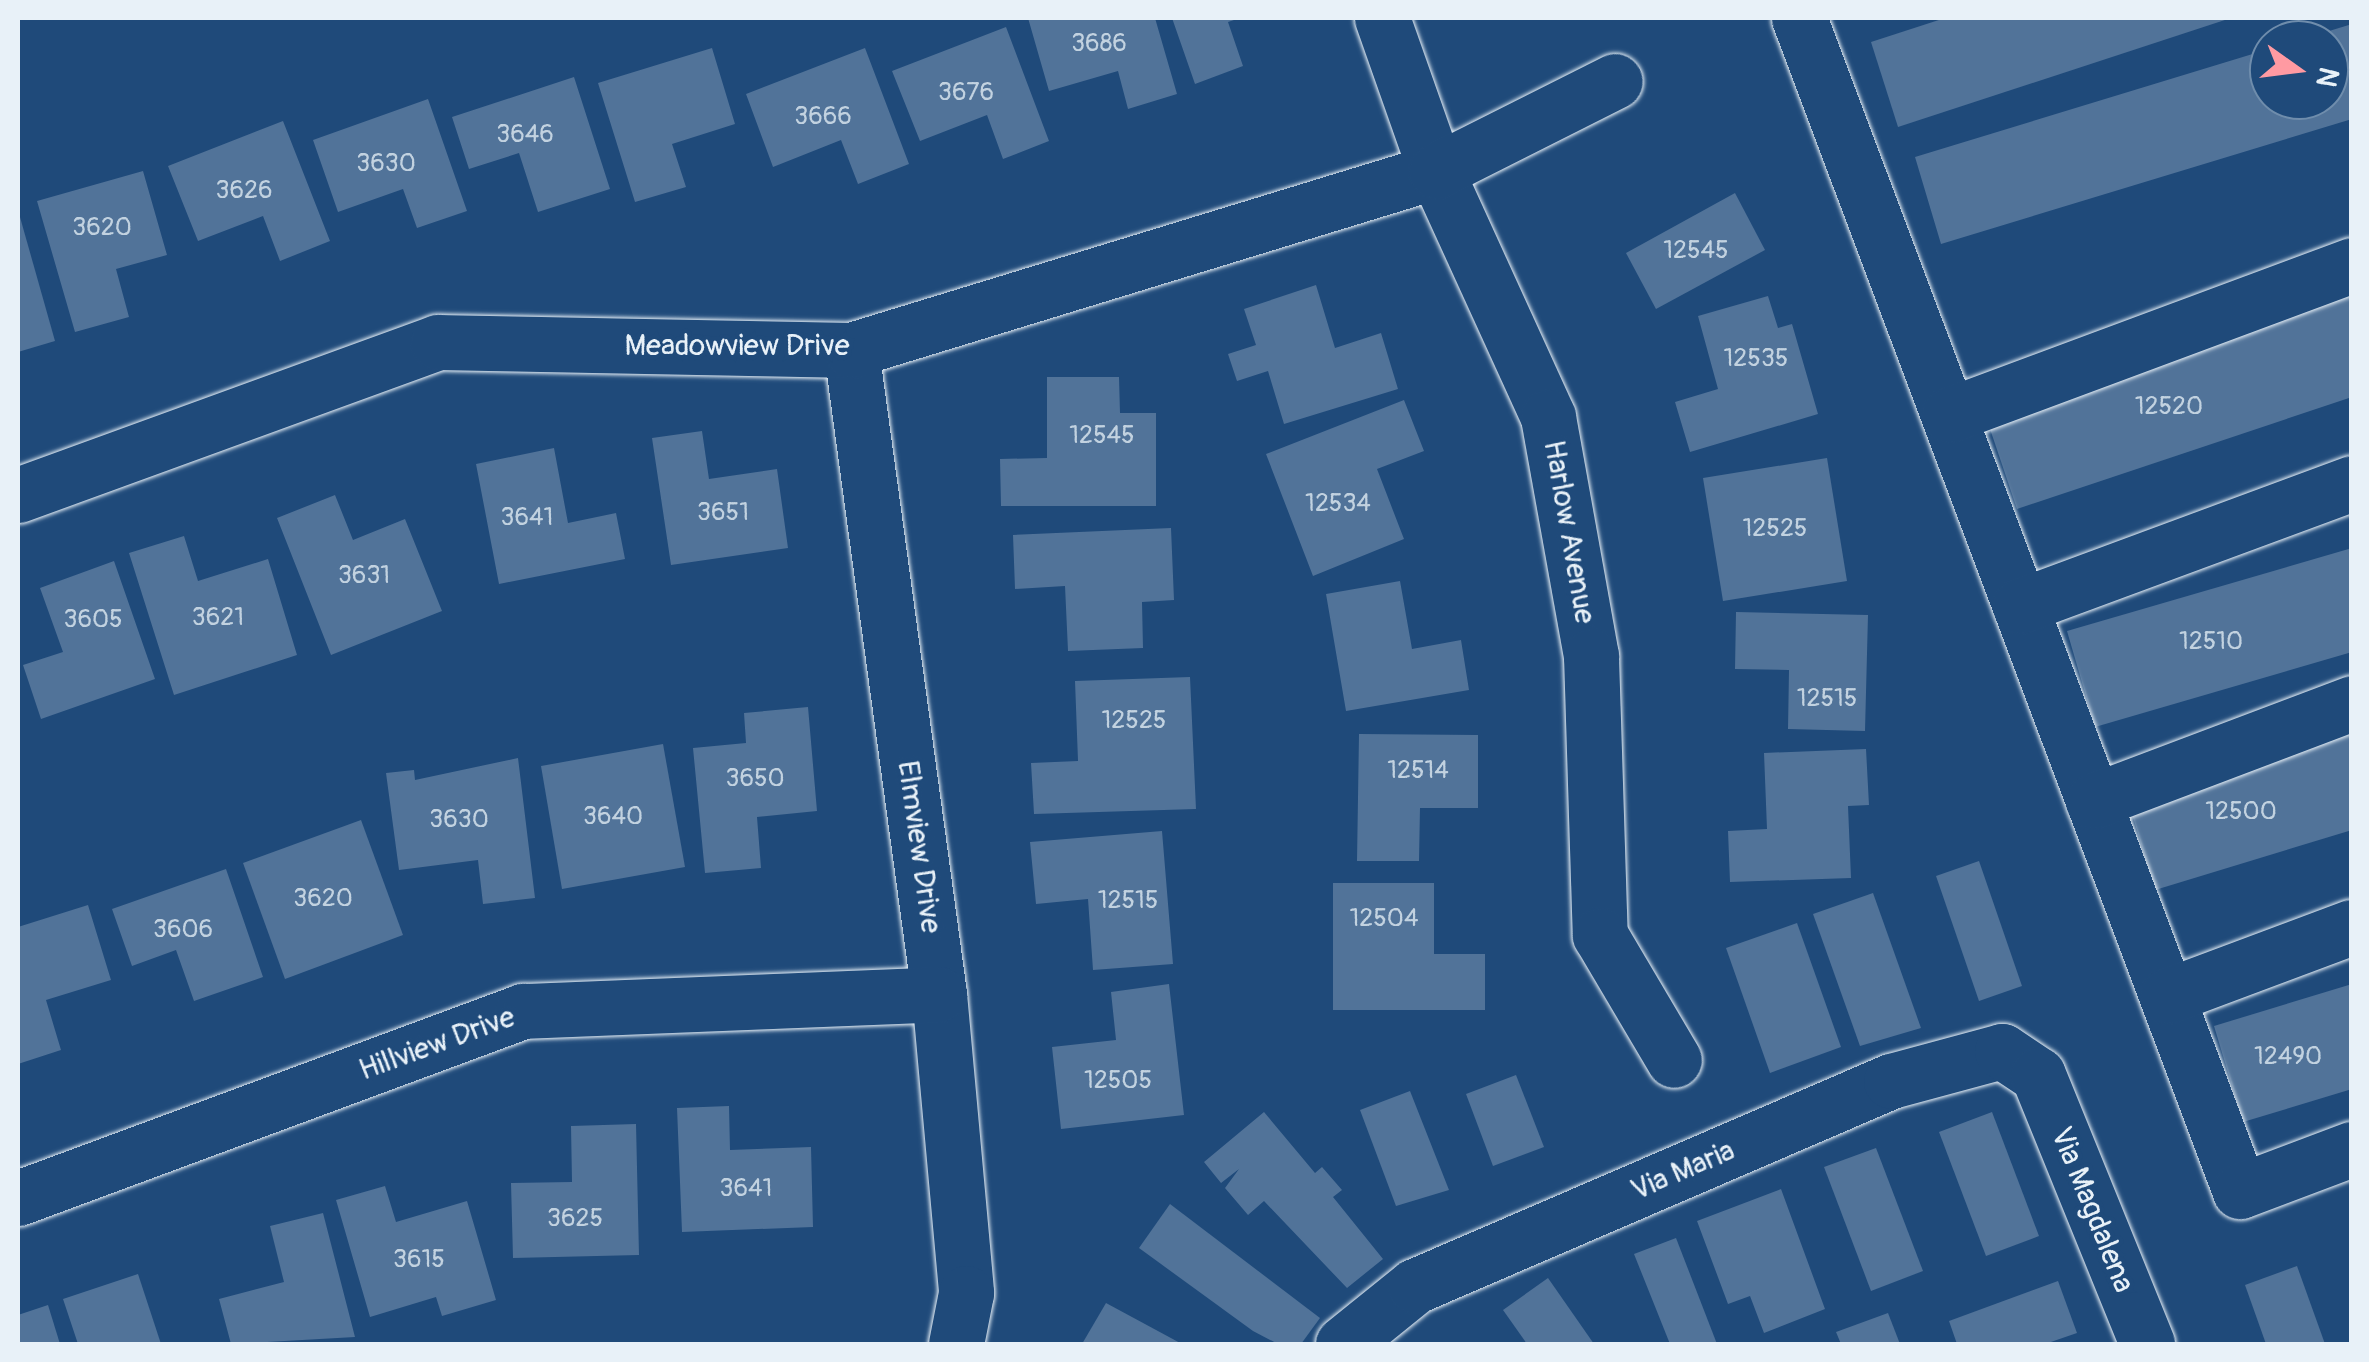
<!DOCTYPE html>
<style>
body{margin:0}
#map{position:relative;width:2369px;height:1362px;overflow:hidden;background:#1f4a7a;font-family:Pangolin,sans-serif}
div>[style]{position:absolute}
.building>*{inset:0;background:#517399}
.roads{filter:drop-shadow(0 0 2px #e8f1f8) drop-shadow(0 0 2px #e8f1f8)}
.minor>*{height:55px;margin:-27.5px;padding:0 27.5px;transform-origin:27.5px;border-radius:27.5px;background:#1f4a7a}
span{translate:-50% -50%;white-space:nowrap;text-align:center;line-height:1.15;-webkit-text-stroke:9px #1f4a7a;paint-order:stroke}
.number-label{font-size:25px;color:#c2d2e0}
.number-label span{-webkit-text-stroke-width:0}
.street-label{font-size:30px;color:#e8f1f8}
.frame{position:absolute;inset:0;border:20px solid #e8f1f8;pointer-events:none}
.north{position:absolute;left:2249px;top:20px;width:100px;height:100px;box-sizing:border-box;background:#1f4a7a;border:2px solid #6f8dac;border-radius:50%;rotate:104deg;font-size:28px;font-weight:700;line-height:40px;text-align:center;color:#e8f1f8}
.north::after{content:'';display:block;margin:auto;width:35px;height:45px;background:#ff9aa2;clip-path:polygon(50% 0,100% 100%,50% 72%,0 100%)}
</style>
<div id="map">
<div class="building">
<div style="clip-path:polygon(1028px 18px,1155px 18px,1177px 94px,1128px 109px,1118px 71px,1049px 91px)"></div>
<div style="clip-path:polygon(1172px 18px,1240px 18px,1228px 22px,1243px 66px,1195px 84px)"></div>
<div style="clip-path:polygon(1945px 18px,2231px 18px,1898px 127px,1871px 42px)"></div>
<div style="clip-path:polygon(2352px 24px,2352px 119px,1941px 244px,1915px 157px,2269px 49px,2269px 100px,2329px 100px,2329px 40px,2303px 39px)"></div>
<div style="clip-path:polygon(1006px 27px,1049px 141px,1003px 159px,987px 115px,920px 141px,892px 71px)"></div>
<div style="clip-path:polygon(712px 48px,735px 124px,672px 144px,686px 187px,635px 202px,598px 83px)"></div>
<div style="clip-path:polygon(865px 48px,909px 164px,858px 184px,841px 140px,773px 167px,746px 94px)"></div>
<div style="clip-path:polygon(574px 77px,610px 189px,538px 212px,519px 153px,469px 169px,452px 117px)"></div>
<div style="clip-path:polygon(428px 99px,467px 211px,417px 228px,403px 189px,338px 212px,313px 140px)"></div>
<div style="clip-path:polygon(283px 121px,330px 241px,280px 261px,263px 216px,198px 241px,168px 166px)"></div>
<div style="clip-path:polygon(143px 171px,167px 255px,116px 269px,129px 317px,75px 332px,37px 201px)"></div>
<div style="clip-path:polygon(1735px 193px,1765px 250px,1656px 309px,1626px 253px)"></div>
<div style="clip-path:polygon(18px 210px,55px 341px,18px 352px)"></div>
<div style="clip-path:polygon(1316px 285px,1335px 348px,1381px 333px,1398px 389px,1284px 424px,1268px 371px,1237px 381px,1228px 354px,1256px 345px,1244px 309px)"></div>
<div style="clip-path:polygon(2352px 294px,2352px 397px,2017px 509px,1986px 417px)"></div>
<div style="clip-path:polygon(1768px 296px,1778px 328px,1792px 324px,1818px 414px,1690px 452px,1675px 402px,1718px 389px,1698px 316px)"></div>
<div style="clip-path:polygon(1047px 377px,1119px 377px,1120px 413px,1156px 413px,1156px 506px,1001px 506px,1000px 459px,1047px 458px)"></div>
<div style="clip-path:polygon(1404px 400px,1424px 451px,1377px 469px,1404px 539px,1313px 576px,1266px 454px)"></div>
<div style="clip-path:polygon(702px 431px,709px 479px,777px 469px,788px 548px,671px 565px,652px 438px)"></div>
<div style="clip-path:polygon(554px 448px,568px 523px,616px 513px,625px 559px,499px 584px,476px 464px)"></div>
<div style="clip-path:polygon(1827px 458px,1847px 581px,1723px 601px,1703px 478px)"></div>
<div style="clip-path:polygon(335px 495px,353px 540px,405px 519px,442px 611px,331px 655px,277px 518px)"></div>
<div style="clip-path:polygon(1171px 528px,1174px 600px,1142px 602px,1143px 648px,1068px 651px,1065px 586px,1015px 589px,1013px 535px)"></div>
<div style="clip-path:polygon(184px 536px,198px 581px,268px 559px,297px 655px,174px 695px,129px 553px)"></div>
<div style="clip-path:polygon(2352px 548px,2352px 652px,2095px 727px,2067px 631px)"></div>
<div style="clip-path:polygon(114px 561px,155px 679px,41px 719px,23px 665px,63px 652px,40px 588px)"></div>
<div style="clip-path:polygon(1400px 581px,1412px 649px,1461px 640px,1469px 690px,1346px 711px,1326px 594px)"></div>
<div style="clip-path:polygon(1736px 612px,1868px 615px,1865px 731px,1788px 729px,1789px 670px,1735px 669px)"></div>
<div style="clip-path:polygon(1190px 677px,1196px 809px,1034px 814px,1031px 763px,1078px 761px,1075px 681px)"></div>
<div style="clip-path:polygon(808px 707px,817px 811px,757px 817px,761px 868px,705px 873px,693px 748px,746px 743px,744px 713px)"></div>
<div style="clip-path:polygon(2352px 726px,2352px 830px,2155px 890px,2126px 794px)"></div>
<div style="clip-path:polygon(1359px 734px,1478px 735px,1478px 808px,1420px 808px,1419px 861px,1357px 861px)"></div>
<div style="clip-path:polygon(663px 744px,685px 867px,562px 889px,541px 766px)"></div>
<div style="clip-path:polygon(1866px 749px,1869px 805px,1848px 806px,1851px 878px,1730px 882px,1728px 831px,1767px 829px,1764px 753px)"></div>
<div style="clip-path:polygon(518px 758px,535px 898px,483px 904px,478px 860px,399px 870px,386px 773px,414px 770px,415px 780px)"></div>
<div style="clip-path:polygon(361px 820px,403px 935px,285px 979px,243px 863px)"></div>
<div style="clip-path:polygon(1162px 831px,1173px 964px,1093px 970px,1088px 899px,1036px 904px,1030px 842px)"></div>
<div style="clip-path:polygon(1979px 861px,2022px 986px,1979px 1001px,1936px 876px)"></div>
<div style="clip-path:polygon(226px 869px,263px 977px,194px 1001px,176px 950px,132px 966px,112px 909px)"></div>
<div style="clip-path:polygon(1333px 883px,1434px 883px,1434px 954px,1485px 954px,1485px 1010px,1333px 1010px)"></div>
<div style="clip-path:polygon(1873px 893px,1921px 1028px,1860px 1046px,1813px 914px)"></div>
<div style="clip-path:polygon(88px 905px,111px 980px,46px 1000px,61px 1050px,18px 1064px,18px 927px)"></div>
<div style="clip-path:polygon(1797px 923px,1841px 1047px,1770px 1073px,1726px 948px)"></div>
<div style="clip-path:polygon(1169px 984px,1184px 1115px,1061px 1129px,1052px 1047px,1116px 1040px,1111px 992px)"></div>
<div style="clip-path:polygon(2352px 984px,2352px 1089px,2243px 1122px,2214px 1026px)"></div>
<div style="clip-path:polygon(1516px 1075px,1544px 1147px,1493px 1166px,1466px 1094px)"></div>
<div style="clip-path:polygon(1410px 1091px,1449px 1190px,1396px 1206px,1360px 1110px)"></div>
<div style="clip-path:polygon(729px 1106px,730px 1150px,811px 1147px,813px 1227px,682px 1232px,677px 1108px)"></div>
<div style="clip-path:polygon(1264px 1112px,1315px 1173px,1322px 1167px,1342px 1190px,1333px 1197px,1383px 1259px,1347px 1288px,1264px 1201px,1248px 1215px,1225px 1188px,1239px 1169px,1221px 1183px,1204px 1162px)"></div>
<div style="clip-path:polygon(1992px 1112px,2039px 1236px,1986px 1256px,1939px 1132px)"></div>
<div style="clip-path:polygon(636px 1124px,639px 1255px,513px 1258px,511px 1183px,572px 1182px,571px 1126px)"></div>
<div style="clip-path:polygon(1876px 1148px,1923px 1271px,1871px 1291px,1824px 1167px)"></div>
<div style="clip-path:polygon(385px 1186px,396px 1222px,467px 1201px,496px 1300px,442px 1316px,436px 1297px,370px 1317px,336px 1200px)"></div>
<div style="clip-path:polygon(1781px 1189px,1825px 1309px,1764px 1333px,1750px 1296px,1728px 1304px,1697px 1221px)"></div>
<div style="clip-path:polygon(1170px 1204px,1320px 1318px,1301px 1344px,1278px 1344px,1253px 1331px,1139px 1248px)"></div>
<div style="clip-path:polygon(323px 1213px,355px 1337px,231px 1344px,219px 1299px,284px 1282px,270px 1226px)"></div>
<div style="clip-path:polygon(1676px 1238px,1717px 1344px,1670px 1344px,1634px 1254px)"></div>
<div style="clip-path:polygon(2297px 1266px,2325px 1344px,2266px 1344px,2245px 1285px)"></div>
<div style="clip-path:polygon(138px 1274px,161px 1344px,78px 1344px,63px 1299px)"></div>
<div style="clip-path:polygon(1548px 1278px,1594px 1344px,1527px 1344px,1503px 1310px)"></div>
<div style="clip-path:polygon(2058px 1281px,2077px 1333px,2045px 1344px,1957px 1344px,1949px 1321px)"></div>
<div style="clip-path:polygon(1106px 1303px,1182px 1344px,1082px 1344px)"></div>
<div style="clip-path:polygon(48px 1305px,60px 1344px,18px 1344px,18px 1315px)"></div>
<div style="clip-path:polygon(1888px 1313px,1900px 1344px,1841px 1344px,1836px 1332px)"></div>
</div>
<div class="roads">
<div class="minor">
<div style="left:1382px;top:18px;width:162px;rotate:70.6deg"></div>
<div style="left:1436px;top:171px;width:270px;rotate:65.5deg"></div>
<div style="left:1548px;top:417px;width:243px;rotate:79.8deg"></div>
<div style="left:1591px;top:656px;width:279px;rotate:88.2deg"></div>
<div style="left:1600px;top:935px;width:145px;rotate:59.4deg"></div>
<div style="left:1799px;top:18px;width:1253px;rotate:69.4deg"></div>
<div style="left:2240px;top:1191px;width:120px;rotate:-20.6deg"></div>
<div style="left:851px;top:350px;width:650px;rotate:82.22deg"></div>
<div style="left:939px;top:994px;width:300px;rotate:84.8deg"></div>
<div style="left:966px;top:1293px;width:52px;rotate:101.1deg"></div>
<div style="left:1949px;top:415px;width:430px;rotate:-20.4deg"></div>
<div style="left:18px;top:495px;width:447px;rotate:-20deg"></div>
<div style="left:438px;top:342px;width:413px;rotate:1.1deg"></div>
<div style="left:851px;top:350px;width:612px;rotate:-17.01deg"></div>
<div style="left:1436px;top:171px;width:200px;rotate:-26.7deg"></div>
<div style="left:2020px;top:606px;width:354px;rotate:-20.3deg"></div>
<div style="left:2093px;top:801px;width:277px;rotate:-20.7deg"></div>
<div style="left:2167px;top:996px;width:197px;rotate:-20.5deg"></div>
<div style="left:18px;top:1198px;width:539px;rotate:-20.32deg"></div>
<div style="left:523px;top:1011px;width:416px;rotate:-2.3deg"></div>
<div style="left:1343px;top:1344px;width:92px;rotate:-38.9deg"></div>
<div style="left:1415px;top:1286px;width:518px;rotate:-23.3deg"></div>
<div style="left:1891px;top:1081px;width:115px;rotate:-15.1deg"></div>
<div style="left:2002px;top:1051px;width:43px;rotate:33.7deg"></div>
<div style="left:2038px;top:1075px;width:290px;rotate:67.9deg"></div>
</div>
</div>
<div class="number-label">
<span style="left:1099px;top:44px">3686</span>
<span style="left:966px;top:93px">3676</span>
<span style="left:823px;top:117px">3666</span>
<span style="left:525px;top:135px">3646</span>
<span style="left:386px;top:164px">3630</span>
<span style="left:244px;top:191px">3626</span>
<span style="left:102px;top:228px">3620</span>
<span style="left:1696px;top:251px">12545</span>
<span style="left:1756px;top:359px">12535</span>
<span style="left:2169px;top:407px">12520</span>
<span style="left:1102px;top:436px">12545</span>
<span style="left:1338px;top:504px">12534</span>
<span style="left:723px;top:513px">3651</span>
<span style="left:527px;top:518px">3641</span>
<span style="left:1775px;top:529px">12525</span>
<span style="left:364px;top:576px">3631</span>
<span style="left:218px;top:618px">3621</span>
<span style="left:93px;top:620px">3605</span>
<span style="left:2211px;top:642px">12510</span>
<span style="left:1827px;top:699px">12515</span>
<span style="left:1134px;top:721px">12525</span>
<span style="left:1418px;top:771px">12514</span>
<span style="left:755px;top:779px">3650</span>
<span style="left:2241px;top:812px">12500</span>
<span style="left:613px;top:817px">3640</span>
<span style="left:459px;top:820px">3630</span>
<span style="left:323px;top:899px">3620</span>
<span style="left:1128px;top:901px">12515</span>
<span style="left:1384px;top:919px">12504</span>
<span style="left:183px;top:930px">3606</span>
<span style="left:2288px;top:1057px">12490</span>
<span style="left:1118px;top:1081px">12505</span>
<span style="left:746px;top:1189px">3641</span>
<span style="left:575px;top:1219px">3625</span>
<span style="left:419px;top:1260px">3615</span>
</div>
<div class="street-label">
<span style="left:737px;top:346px">Meadowview Drive</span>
<span style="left:1569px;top:532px;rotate:80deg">Harlow Avenue</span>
<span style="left:919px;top:847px;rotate:82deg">Elmview Drive</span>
<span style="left:437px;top:1044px;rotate:-20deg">Hillview Drive</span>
<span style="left:1683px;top:1171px;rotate:-23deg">Via Maria</span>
<span style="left:2092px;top:1210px;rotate:68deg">Via Magdalena</span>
</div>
<div class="frame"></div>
<div class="north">N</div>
</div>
